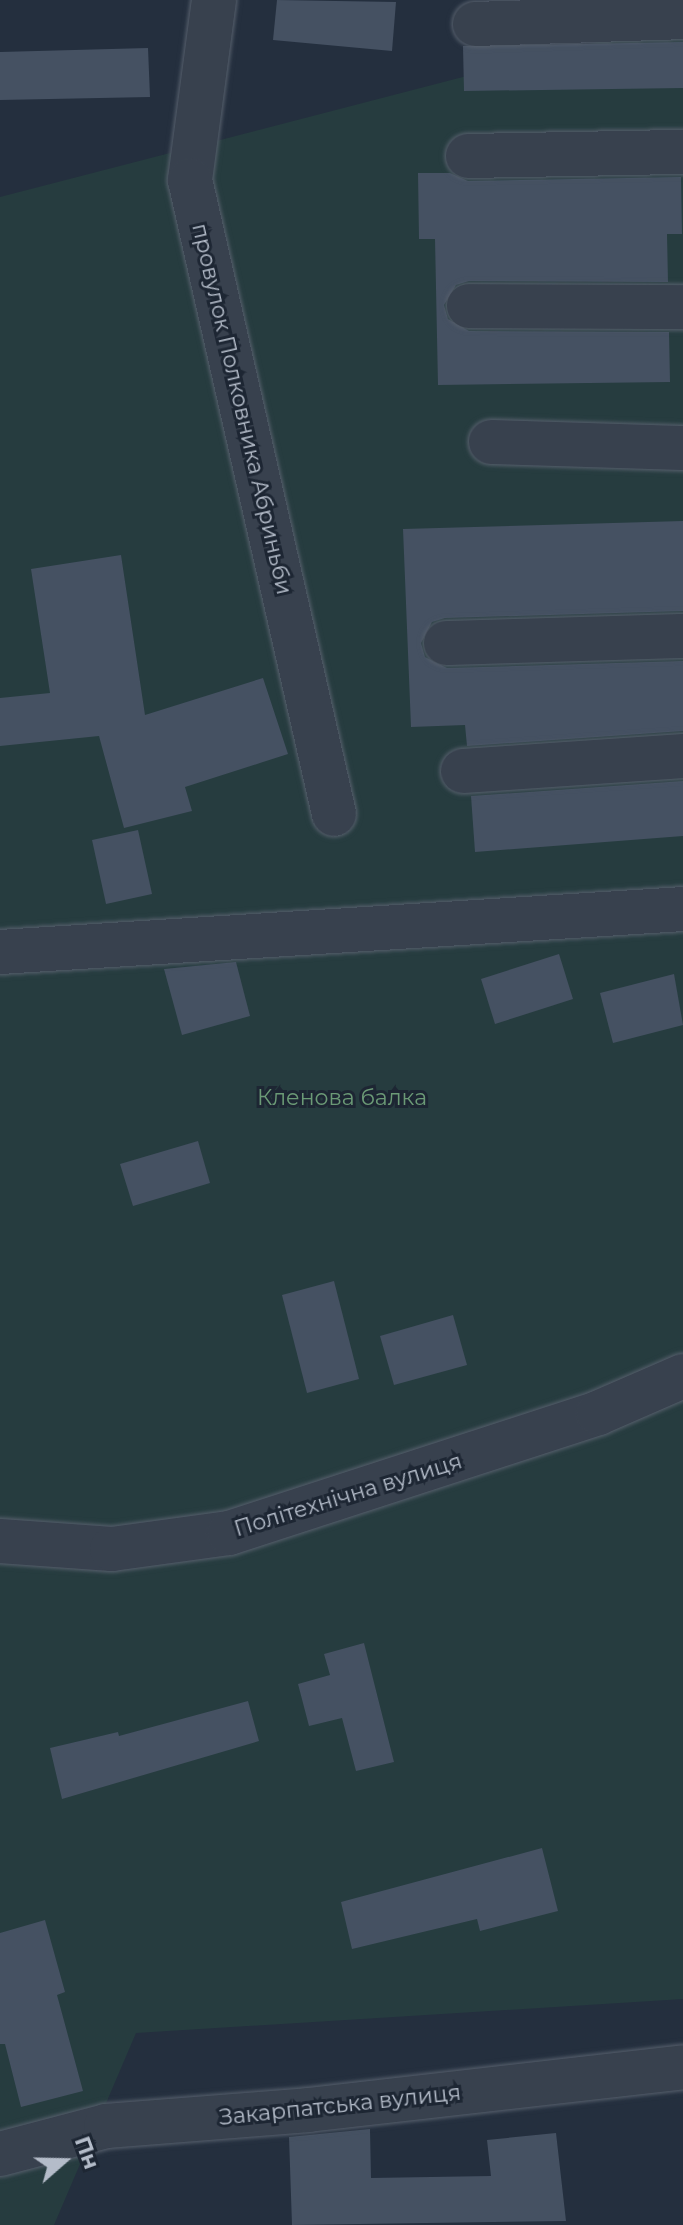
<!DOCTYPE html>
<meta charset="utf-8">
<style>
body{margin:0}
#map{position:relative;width:683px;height:2225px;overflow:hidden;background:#242f3e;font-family:Montserrat,sans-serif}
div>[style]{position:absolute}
.green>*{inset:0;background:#263c3f}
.building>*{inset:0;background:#455162}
.roads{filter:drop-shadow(0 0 2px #565f6c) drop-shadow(0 0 2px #565f6c)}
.minor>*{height:44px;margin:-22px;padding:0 22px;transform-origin:22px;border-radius:22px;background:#38414e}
span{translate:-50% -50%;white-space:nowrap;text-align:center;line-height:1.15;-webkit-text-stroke:6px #1d2633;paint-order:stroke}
.street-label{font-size:22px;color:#b4bcc9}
.park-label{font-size:22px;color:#6b9a76}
.north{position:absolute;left:24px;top:2121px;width:80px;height:80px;-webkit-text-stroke:6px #1d2633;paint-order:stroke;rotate:70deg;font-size:22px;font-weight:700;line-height:32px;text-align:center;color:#b4bcc9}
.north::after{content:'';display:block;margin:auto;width:28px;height:36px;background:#b4bcc9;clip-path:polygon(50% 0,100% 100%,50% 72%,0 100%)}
</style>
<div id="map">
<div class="green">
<div style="clip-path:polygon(683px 20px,683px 1999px,136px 2033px,54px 2225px,0 2225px,0 197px)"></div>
</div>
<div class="building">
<div style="clip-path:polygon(277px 0,396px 2px,392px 51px,273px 40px)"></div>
<div style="clip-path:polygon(683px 42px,683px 88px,464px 91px,463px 46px)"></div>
<div style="clip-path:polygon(148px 48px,150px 97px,0 100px,0 52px)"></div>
<div style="clip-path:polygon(418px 173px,450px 173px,468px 181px,681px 177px,682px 234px,667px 234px,668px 282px,469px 281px,456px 285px,444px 305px,448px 319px,469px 331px,669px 332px,670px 382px,438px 385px,435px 239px,419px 239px)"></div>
<div style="clip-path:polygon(683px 521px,683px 611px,445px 618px,432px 622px,421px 643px,425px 657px,447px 668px,683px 661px,683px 731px,467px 746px,465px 725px,411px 727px,403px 529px)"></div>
<div style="clip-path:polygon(121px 555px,145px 715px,263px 678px,288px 754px,185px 787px,192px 811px,124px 828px,99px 736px,0 746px,0 698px,50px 693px,31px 569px)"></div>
<div style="clip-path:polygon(683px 781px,683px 836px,475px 852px,471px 796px)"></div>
<div style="clip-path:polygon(138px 830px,152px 894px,106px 904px,92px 840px)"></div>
<div style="clip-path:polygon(559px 954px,573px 999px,495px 1024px,481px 979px)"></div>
<div style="clip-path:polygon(236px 962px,250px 1016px,182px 1035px,164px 969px)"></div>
<div style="clip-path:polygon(674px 974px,683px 1025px,613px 1043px,600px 993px)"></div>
<div style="clip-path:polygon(198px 1141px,210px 1183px,133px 1206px,120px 1164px)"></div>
<div style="clip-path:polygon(334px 1281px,359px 1379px,307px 1393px,282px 1295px)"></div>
<div style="clip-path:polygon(453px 1315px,467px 1365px,394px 1385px,380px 1336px)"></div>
<div style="clip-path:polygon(364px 1643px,394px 1762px,356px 1771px,342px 1718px,309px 1726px,298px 1684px,330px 1675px,324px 1654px)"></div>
<div style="clip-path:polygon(248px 1701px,259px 1741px,62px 1799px,50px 1748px,118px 1732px,119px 1736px)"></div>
<div style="clip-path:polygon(542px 1848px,558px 1911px,480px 1931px,477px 1919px,352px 1949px,341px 1902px)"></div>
<div style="clip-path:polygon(45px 1920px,65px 1992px,57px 1995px,83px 2091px,21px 2107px,5px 2044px,0 2044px,0 1933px)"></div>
<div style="clip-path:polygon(370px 2129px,371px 2178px,491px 2176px,487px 2140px,556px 2133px,566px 2221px,292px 2225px,289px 2137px)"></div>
</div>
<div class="roads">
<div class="minor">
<div style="left:214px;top:0;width:182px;rotate:97.6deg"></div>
<div style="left:190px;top:180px;width:650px;rotate:77.2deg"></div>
<div style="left:475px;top:24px;width:208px;rotate:-1.9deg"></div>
<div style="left:468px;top:156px;width:215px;rotate:-1.1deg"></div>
<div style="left:469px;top:306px;width:214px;rotate:0.3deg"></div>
<div style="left:491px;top:442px;width:192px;rotate:1.8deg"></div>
<div style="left:446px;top:643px;width:237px;rotate:-1.7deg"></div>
<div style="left:463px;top:771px;width:221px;rotate:-3.9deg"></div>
<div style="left:0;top:952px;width:684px;rotate:-3.6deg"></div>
<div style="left:0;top:1541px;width:112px;rotate:4.1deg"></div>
<div style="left:112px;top:1549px;width:118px;rotate:-7.8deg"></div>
<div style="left:229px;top:1533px;width:388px;rotate:-18deg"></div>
<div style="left:598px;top:1413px;width:93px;rotate:-23.5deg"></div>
<div style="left:0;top:2154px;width:110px;rotate:-14.8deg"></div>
<div style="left:106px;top:2126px;width:203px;rotate:-4.5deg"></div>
<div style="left:308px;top:2110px;width:377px;rotate:-6.5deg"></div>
</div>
</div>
<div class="street-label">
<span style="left:242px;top:409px;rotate:77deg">провулок Полковника Абриньби</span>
<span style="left:348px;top:1495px;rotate:-17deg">Політехнічна вулиця</span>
<span style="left:340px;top:2105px;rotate:-6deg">Закарпатська вулиця</span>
</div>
<div class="park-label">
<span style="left:342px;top:1098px">Кленова балка</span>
</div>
<div class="north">Пн</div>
</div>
